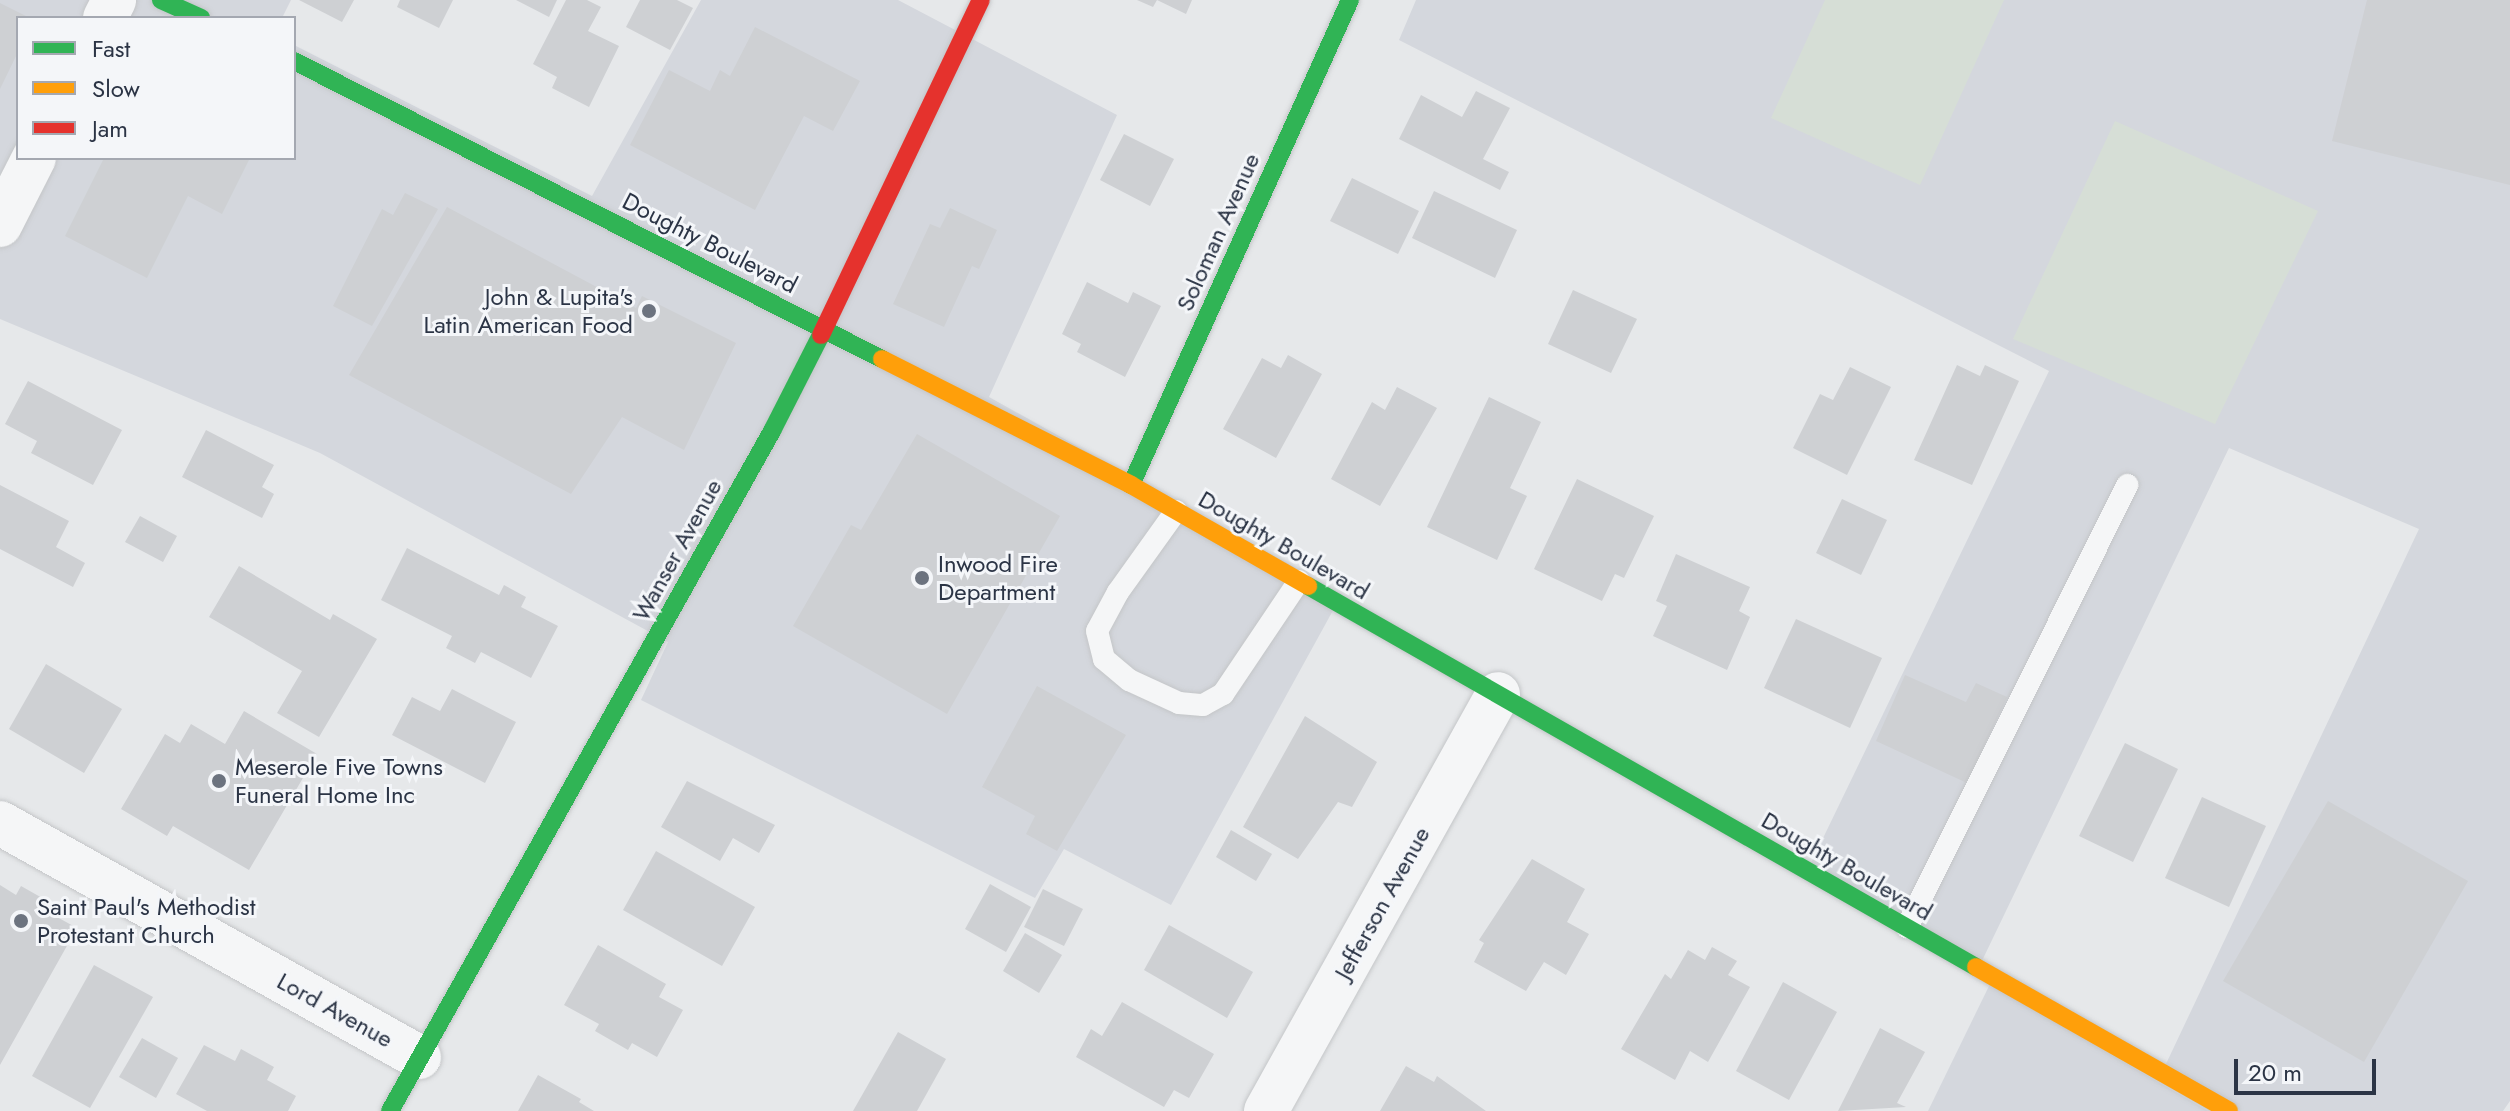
<!DOCTYPE html>
<style>
body{margin:0}
#map{position:relative;width:2510px;height:1111px;overflow:hidden;background:#e6e8ea;font-family:Jost,sans-serif}
div>[style]{position:absolute}
.built>*{inset:0;background:#d4d7dd}
.green>*{inset:0;background:#d6ded6}
.building>*{inset:0;background:#ced0d3}
.roads{filter:drop-shadow(0 0 2px #c4c6c8) drop-shadow(0 0 2px #c4c6c8)}
.lane>*{height:22px;margin:-11px;padding:0 11px;transform-origin:11px;border-radius:11px;background:#f5f6f7}
.street>*{height:44px;margin:-22px;padding:0 22px;transform-origin:22px;border-radius:22px;background:#f5f6f7}
.fast>*{height:18px;margin:-9px;padding:0 9px;transform-origin:9px;border-radius:9px;background:#30b455}
.slow>*{height:18px;margin:-9px;padding:0 9px;transform-origin:9px;border-radius:9px;background:#ff9f0a}
.jam>*{height:18px;margin:-9px;padding:0 9px;transform-origin:9px;border-radius:9px;background:#e5322d}
.dots>*{width:22px;height:22px;translate:-50% -50%;box-sizing:border-box;border:4px solid #f4f6f9;border-radius:50%}
span{translate:-50% -50%;white-space:nowrap;text-align:center;line-height:1.15;-webkit-text-stroke:6px #f4f6f9;paint-order:stroke}
.street-label{font-size:24px;color:#2b3445}
.poi-label{font-size:24px;color:#2b3445}
.right{translate:-100% -50%;text-align:right}
.left{translate:0 -50%;text-align:left}
.legend{position:absolute;left:16px;top:16px;width:280px;height:144px;box-sizing:border-box;background:#f4f6f9;border:2px solid #a4a8b1;margin:0;padding:10px 14px;list-style:none;font-size:24px;color:#2b3445}
.legend li{display:flex;align-items:center;gap:16px;height:40px}
.legend b{width:40px;border:2px solid #a4a8b1}
.scale{position:absolute;left:2234px;top:1059px;width:142px;height:36px;box-sizing:border-box;border:4px solid #2b3445;border-top:0;padding-left:10px;font-size:24px;line-height:28px;white-space:nowrap;color:#2b3445;-webkit-text-stroke:6px #f4f6f9;paint-order:stroke}
</style>
<div id="map">
<div class="built">
<div style="clip-path:polygon(0 0,291px 0,282px 18px,18px 18px,18px 158px,294px 158px,294px 45px,592px 196px,701px 0,898px 0,1117px 115px,989px 397px,1342px 594px,1171px 905px,1064px 849px,1035px 898px,641px 700px,668px 642px,320px 453px,0 319px)"></div>
<div style="clip-path:polygon(1416px 0,2510px 0,2510px 1101px,2503px 1111px,2240px 1111px,2165px 1066px,2419px 529px,2229px 448px,1979px 967px,1810px 865px,2049px 371px,1399px 40px)"></div>
<div style="clip-path:polygon(1990px 984px,2208px 1111px,1928px 1111px)"></div>
</div>
<div class="green">
<div style="clip-path:polygon(1825px 0,2004px 0,1920px 185px,1771px 118px)"></div>
<div style="clip-path:polygon(2115px 121px,2318px 211px,2215px 424px,2013px 339px)"></div>
</div>
<div class="building">
<div style="clip-path:polygon(299px 0,354px 0,342px 22px)"></div>
<div style="clip-path:polygon(400px 0,453px 0,439px 28px,397px 7px)"></div>
<div style="clip-path:polygon(516px 0,557px 0,549px 17px)"></div>
<div style="clip-path:polygon(566px 0,587px 0,601px 7px,588px 31px,619px 46px,589px 107px,552px 88px,557px 77px,533px 64px)"></div>
<div style="clip-path:polygon(640px 0,677px 0,693px 8px,670px 50px,626px 27px)"></div>
<div style="clip-path:polygon(1137px 0,1192px 0,1186px 14px,1157px 0,1153px 7px)"></div>
<div style="clip-path:polygon(2367px 0,2510px 0,2510px 185px,2332px 141px)"></div>
<div style="clip-path:polygon(0 3px,30px 18px,18px 18px,18px 52px,0 89px)"></div>
<div style="clip-path:polygon(755px 27px,860px 81px,833px 131px,804px 116px,755px 210px,630px 145px,669px 70px,710px 91px,720px 70px,730px 76px)"></div>
<div style="clip-path:polygon(1476px 91px,1510px 108px,1483px 159px,1509px 172px,1500px 190px,1399px 139px,1421px 95px,1462px 117px)"></div>
<div style="clip-path:polygon(1124px 134px,1174px 159px,1150px 206px,1100px 180px)"></div>
<div style="clip-path:polygon(104px 158px,250px 158px,222px 214px,188px 196px,147px 278px,65px 236px)"></div>
<div style="clip-path:polygon(1352px 178px,1419px 211px,1398px 254px,1330px 221px)"></div>
<div style="clip-path:polygon(1434px 191px,1517px 230px,1495px 278px,1412px 238px)"></div>
<div style="clip-path:polygon(405px 193px,438px 209px,372px 326px,333px 306px,382px 209px,393px 215px)"></div>
<div style="clip-path:polygon(447px 207px,636px 308px,642px 296px,736px 343px,684px 450px,622px 417px,571px 494px,349px 375px)"></div>
<div style="clip-path:polygon(950px 208px,997px 230px,979px 269px,972px 266px,944px 327px,893px 304px,930px 224px,940px 228px)"></div>
<div style="clip-path:polygon(1087px 282px,1128px 303px,1133px 292px,1161px 306px,1125px 377px,1077px 352px,1081px 344px,1062px 334px)"></div>
<div style="clip-path:polygon(1573px 290px,1637px 319px,1611px 373px,1548px 344px)"></div>
<div style="clip-path:polygon(1288px 355px,1322px 374px,1276px 458px,1223px 429px,1262px 358px,1281px 368px)"></div>
<div style="clip-path:polygon(1957px 365px,1980px 376px,1985px 365px,2019px 381px,1972px 485px,1914px 460px)"></div>
<div style="clip-path:polygon(1850px 367px,1891px 387px,1847px 475px,1793px 448px,1820px 394px,1833px 400px)"></div>
<div style="clip-path:polygon(28px 381px,122px 430px,93px 485px,31px 453px,37px 441px,5px 424px)"></div>
<div style="clip-path:polygon(1397px 387px,1437px 408px,1380px 506px,1331px 479px,1372px 402px,1385px 410px)"></div>
<div style="clip-path:polygon(1489px 397px,1541px 422px,1510px 488px,1527px 496px,1497px 560px,1427px 527px)"></div>
<div style="clip-path:polygon(206px 430px,274px 465px,262px 487px,274px 494px,262px 518px,182px 477px)"></div>
<div style="clip-path:polygon(917px 434px,1060px 516px,947px 714px,793px 626px,851px 525px,861px 530px)"></div>
<div style="clip-path:polygon(1577px 479px,1654px 516px,1624px 578px,1615px 574px,1602px 601px,1534px 569px)"></div>
<div style="clip-path:polygon(0 485px,69px 521px,56px 547px,85px 563px,73px 587px,0 549px)"></div>
<div style="clip-path:polygon(1842px 499px,1887px 520px,1861px 575px,1816px 553px)"></div>
<div style="clip-path:polygon(140px 516px,177px 536px,163px 562px,125px 542px)"></div>
<div style="clip-path:polygon(407px 548px,499px 595px,504px 585px,526px 597px,521px 607px,558px 626px,531px 678px,481px 652px,475px 663px,446px 648px,452px 636px,381px 600px)"></div>
<div style="clip-path:polygon(1676px 554px,1750px 587px,1739px 611px,1750px 617px,1727px 670px,1653px 636px,1667px 606px,1656px 601px)"></div>
<div style="clip-path:polygon(239px 566px,330px 620px,333px 614px,377px 639px,319px 737px,277px 713px,302px 671px,209px 617px)"></div>
<div style="clip-path:polygon(1796px 619px,1882px 658px,1850px 728px,1764px 688px)"></div>
<div style="clip-path:polygon(46px 664px,122px 709px,84px 773px,9px 729px)"></div>
<div style="clip-path:polygon(1905px 675px,1966px 702px,1976px 683px,2007px 697px,1967px 783px,1876px 741px)"></div>
<div style="clip-path:polygon(1037px 686px,1126px 735px,1057px 851px,1026px 834px,1035px 816px,982px 787px)"></div>
<div style="clip-path:polygon(452px 689px,516px 722px,485px 783px,392px 735px,412px 697px,440px 711px)"></div>
<div style="clip-path:polygon(244px 711px,317px 754px,249px 870px,173px 826px,167px 836px,121px 809px,165px 734px,180px 743px,191px 724px,225px 744px)"></div>
<div style="clip-path:polygon(1305px 716px,1377px 762px,1352px 807px,1338px 802px,1298px 859px,1243px 827px)"></div>
<div style="clip-path:polygon(2125px 743px,2178px 769px,2133px 862px,2079px 836px)"></div>
<div style="clip-path:polygon(687px 781px,775px 825px,759px 853px,733px 838px,720px 861px,661px 827px)"></div>
<div style="clip-path:polygon(2202px 797px,2266px 826px,2229px 907px,2165px 878px)"></div>
<div style="clip-path:polygon(2328px 801px,2468px 881px,2364px 1062px,2223px 981px)"></div>
<div style="clip-path:polygon(1231px 830px,1272px 854px,1256px 881px,1216px 857px)"></div>
<div style="clip-path:polygon(656px 851px,755px 907px,722px 966px,623px 910px)"></div>
<div style="clip-path:polygon(1532px 859px,1585px 889px,1567px 922px,1589px 934px,1566px 975px,1544px 962px,1526px 991px,1474px 962px,1484px 943px,1479px 940px)"></div>
<div style="clip-path:polygon(990px 884px,1031px 907px,1006px 952px,965px 929px)"></div>
<div style="clip-path:polygon(0 885px,16px 895px,21px 886px,51px 903px,46px 911px,77px 928px,0 1065px)"></div>
<div style="clip-path:polygon(1043px 889px,1083px 909px,1064px 946px,1024px 927px)"></div>
<div style="clip-path:polygon(1169px 925px,1253px 972px,1227px 1018px,1144px 970px)"></div>
<div style="clip-path:polygon(1025px 933px,1062px 955px,1039px 993px,1003px 971px)"></div>
<div style="clip-path:polygon(598px 945px,666px 984px,659px 997px,683px 1010px,657px 1057px,632px 1043px,628px 1050px,595px 1031px,599px 1024px,564px 1005px)"></div>
<div style="clip-path:polygon(1712px 947px,1737px 961px,1728px 975px,1750px 987px,1708px 1062px,1690px 1051px,1675px 1080px,1621px 1049px,1665px 974px,1671px 979px,1688px 950px,1705px 960px)"></div>
<div style="clip-path:polygon(94px 965px,153px 997px,90px 1108px,32px 1076px)"></div>
<div style="clip-path:polygon(1783px 982px,1837px 1012px,1789px 1100px,1736px 1071px)"></div>
<div style="clip-path:polygon(1122px 1002px,1214px 1054px,1189px 1098px,1174px 1090px,1164px 1107px,1076px 1057px,1091px 1029px,1102px 1036px)"></div>
<div style="clip-path:polygon(1880px 1028px,1925px 1052px,1897px 1103px,1906px 1107px,1838px 1111px)"></div>
<div style="clip-path:polygon(898px 1032px,946px 1059px,917px 1111px,853px 1111px)"></div>
<div style="clip-path:polygon(142px 1038px,178px 1058px,156px 1098px,119px 1077px)"></div>
<div style="clip-path:polygon(204px 1045px,235px 1061px,241px 1049px,274px 1067px,267px 1080px,296px 1096px,288px 1111px,207px 1111px,176px 1094px)"></div>
<div style="clip-path:polygon(1406px 1066px,1434px 1082px,1437px 1076px,1486px 1111px,1380px 1111px)"></div>
<div style="clip-path:polygon(538px 1075px,581px 1099px,579px 1102px,594px 1111px,518px 1111px)"></div>
</div>
<div class="roads">
<div class="lane">
<div style="left:1176px;top:511px;width:100px;rotate:125.6deg"></div>
<div style="left:1118px;top:592px;width:44px;rotate:118.3deg"></div>
<div style="left:1097px;top:631px;width:29px;rotate:76deg"></div>
<div style="left:1104px;top:659px;width:33px;rotate:40deg"></div>
<div style="left:1129px;top:680px;width:55px;rotate:24.7deg"></div>
<div style="left:1179px;top:703px;width:24px;rotate:5deg"></div>
<div style="left:1203px;top:705px;width:23px;rotate:-29deg"></div>
<div style="left:1223px;top:694px;width:136px;rotate:-56.1deg"></div>
<div style="left:1907px;top:927px;width:494px;rotate:-63.5deg"></div>
</div>
<div class="street">
<div style="left:105px;top:18px;width:20px;rotate:-63deg"></div>
<div style="left:0;top:225px;width:75px;rotate:-63.1deg"></div>
<div style="left:0;top:823px;width:480px;rotate:29.2deg"></div>
<div style="left:1266px;top:1111px;width:477px;rotate:-60.9deg"></div>
</div>
<div class="fast">
<div style="left:161px;top:0;width:44px;rotate:24.2deg"></div>
<div style="left:294px;top:61px;width:659px;rotate:26.88deg"></div>
<div style="left:1131px;top:485px;width:532px;rotate:-65.7deg"></div>
<div style="left:1308px;top:586px;width:769px;rotate:29.7deg"></div>
<div style="left:390px;top:1111px;width:780px;rotate:-60.67deg"></div>
<div style="left:772px;top:431px;width:108px;rotate:-63deg"></div>
</div>
<div class="slow">
<div style="left:882px;top:359px;width:279px;rotate:26.8deg"></div>
<div style="left:1131px;top:485px;width:204px;rotate:29.7deg"></div>
<div style="left:1976px;top:967px;width:291px;rotate:29.6deg"></div>
</div>
<div class="jam">
<div style="left:821px;top:335px;width:371px;rotate:-64.5deg"></div>
</div>
</div>
<div class="dots">
<div style="left:649px;top:311px;background:#6c737f"></div>
<div style="left:922px;top:578px;background:#6c737f"></div>
<div style="left:219px;top:781px;background:#6c737f"></div>
<div style="left:21px;top:921px;background:#6c737f"></div>
</div>
<div class="street-label">
<span style="left:1218px;top:232px;rotate:-66deg">Soloman Avenue</span>
<span style="left:710px;top:243px;rotate:27deg">Doughty Boulevard</span>
<span style="left:1284px;top:545px;rotate:30deg">Doughty Boulevard</span>
<span style="left:677px;top:550px;rotate:-61deg">Wanser Avenue</span>
<span style="left:1847px;top:866px;rotate:30deg">Doughty Boulevard</span>
<span style="left:1382px;top:903px;rotate:-61deg">Jefferson Avenue</span>
<span style="left:335px;top:1010px;rotate:29deg">Lord Avenue</span>
</div>
<div class="poi-label">
<span class="right" style="left:633px;top:311px">John &amp; Lupita's<br>Latin American Food</span>
<span class="left" style="left:938px;top:578px">Inwood Fire<br>Department</span>
<span class="left" style="left:235px;top:781px">Meserole Five Towns<br>Funeral Home Inc</span>
<span class="left" style="left:37px;top:921px">Saint Paul's Methodist<br>Protestant Church</span>
</div>
<ul class="legend">
<li><b style="height:10px;background:#30b455"></b>Fast</li>
<li><b style="height:10px;background:#ff9f0a"></b>Slow</li>
<li><b style="height:10px;background:#e5322d"></b>Jam</li>
</ul>
<div class="scale">20 m</div>
</div>
